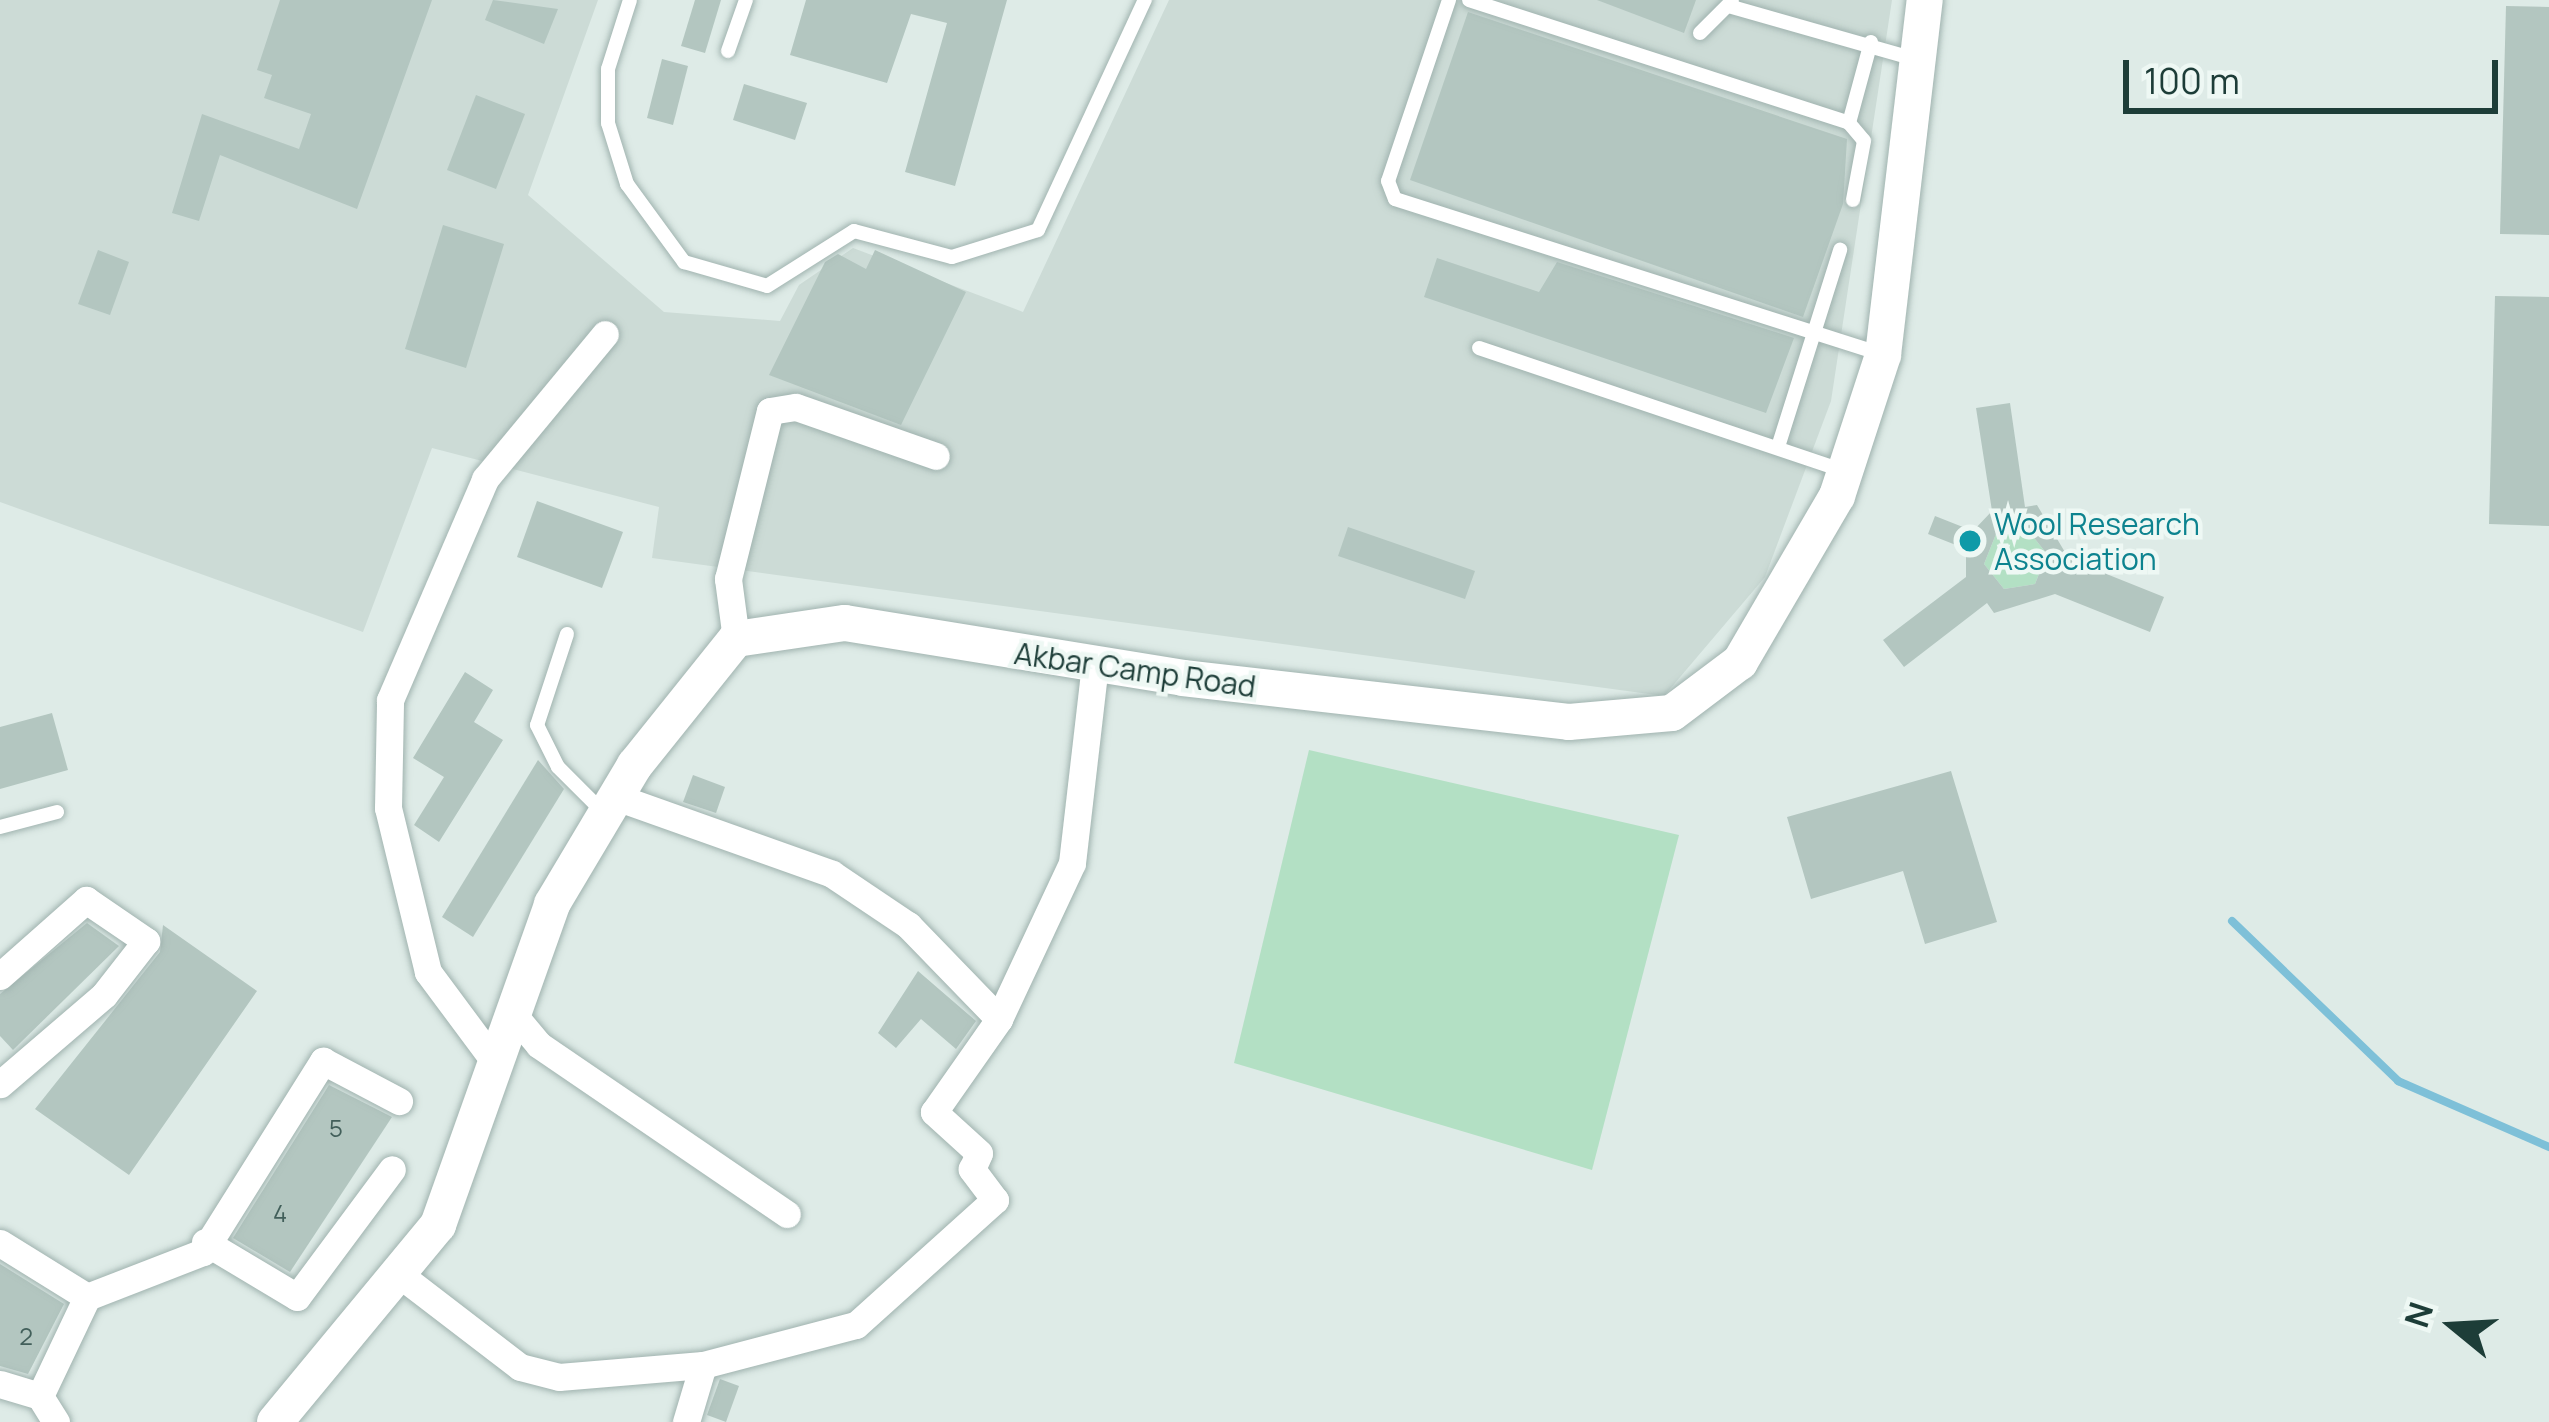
<!DOCTYPE html>
<style>
body{margin:0}
#map{position:relative;width:2549px;height:1422px;overflow:hidden;background:#deebe7;font-family:Manrope,sans-serif}
div>[style]{position:absolute}
.built>*{inset:0;background:#ccdbd6}
.green>*{inset:0;background:#b3e0c4}
.stream>*{height:8px;margin:-4px;padding:0 4px;transform-origin:4px;border-radius:4px;background:#7ec0d8}
.building>*{inset:0;background:#b3c6c0}
.roads{filter:drop-shadow(0 0 3px #a0b3af) drop-shadow(0 0 3px #a0b3af)}
.lane>*{height:14px;margin:-7px;padding:0 7px;transform-origin:7px;border-radius:7px;background:#fff}
.street>*{height:27px;margin:-13.5px;padding:0 13.5px;transform-origin:13.5px;border-radius:13.5px;background:#fff}
.secondary>*{height:36px;margin:-18px;padding:0 18px;transform-origin:18px;border-radius:18px;background:#fff}
.dots>*{width:33px;height:33px;translate:-50% -50%;box-sizing:border-box;border:6px solid #eef8f4;border-radius:50%}
span{translate:-50% -50%;white-space:nowrap;text-align:center;line-height:1.15;-webkit-text-stroke:9px #eef8f4;paint-order:stroke}
.number-label{font-size:24px;color:#425f5a}
.number-label span{-webkit-text-stroke-width:0}
.culture-label{font-size:30px;color:#0d838f}
.left{translate:0 -50%;text-align:left}
.street-label{font-size:30px;color:#1d3d38}
.north{position:absolute;left:2393px;top:1266px;width:120px;height:120px;-webkit-text-stroke:9px #eef8f4;paint-order:stroke;rotate:288deg;font-size:33px;font-weight:700;line-height:48px;text-align:center;color:#1d3d38}
.north::after{content:'';display:block;margin:auto;width:42px;height:54px;background:#1d3d38;clip-path:polygon(50% 0,100% 100%,50% 72%,0 100%)}
.scale{position:absolute;left:2123px;top:60px;width:375px;height:54px;box-sizing:border-box;border:6px solid #1d3d38;border-top:0;padding-left:15px;font-size:36px;line-height:42px;white-space:nowrap;color:#1d3d38;-webkit-text-stroke:9px #eef8f4;paint-order:stroke}
</style>
<div id="map">
<div class="built">
<div style="clip-path:polygon(0 0,598px 0,528px 195px,664px 312px,780px 321px,799px 285px,853px 248px,1023px 312px,1169px 0,1892px 0,1831px 401px,1765px 577px,1664px 696px,652px 558px,659px 507px,432px 448px,363px 632px,0 502px)"></div>
</div>
<div class="green">
<div style="clip-path:polygon(2027px 529px,2047px 554px,2035px 584px,2004px 589px,1984px 564px,1996px 534px)"></div>
<div style="clip-path:polygon(1309px 750px,1679px 835px,1592px 1170px,1234px 1063px)"></div>
</div>
<div class="stream">
<div style="left:2232px;top:921px;width:231px;rotate:43.9deg"></div>
<div style="left:2398px;top:1081px;width:165px;rotate:23.6deg"></div>
</div>
<div class="building">
<div style="clip-path:polygon(280px 0,432px 0,357px 209px,220px 155px,199px 221px,172px 213px,202px 114px,299px 149px,311px 114px,264px 98px,272px 75px,257px 70px)"></div>
<div style="clip-path:polygon(493px 0,558px 9px,544px 44px,485px 20px)"></div>
<div style="clip-path:polygon(695px 0,721px 0,705px 53px,681px 46px)"></div>
<div style="clip-path:polygon(806px 0,1007px 0,955px 186px,905px 172px,947px 23px,911px 14px,887px 83px,790px 55px)"></div>
<div style="clip-path:polygon(1597px 0,1696px 0,1684px 33px)"></div>
<div style="clip-path:polygon(2506px 6px,2549px 7px,2549px 235px,2500px 234px)"></div>
<div style="clip-path:polygon(1468px 12px,1847px 139px,1843px 204px,1803px 317px,1410px 180px)"></div>
<div style="clip-path:polygon(662px 59px,688px 66px,673px 125px,647px 118px)"></div>
<div style="clip-path:polygon(744px 84px,807px 103px,795px 140px,733px 120px)"></div>
<div style="clip-path:polygon(476px 95px,525px 114px,496px 189px,447px 170px)"></div>
<div style="clip-path:polygon(443px 225px,504px 244px,466px 368px,405px 349px)"></div>
<div style="clip-path:polygon(98px 250px,129px 262px,110px 315px,78px 304px)"></div>
<div style="clip-path:polygon(875px 250px,966px 292px,901px 425px,769px 375px,825px 262px,838px 254px,866px 269px)"></div>
<div style="clip-path:polygon(1437px 258px,1539px 292px,1557px 262px,1794px 338px,1766px 413px,1424px 297px)"></div>
<div style="clip-path:polygon(2495px 296px,2549px 297px,2549px 526px,2489px 524px)"></div>
<div style="clip-path:polygon(evenodd,2010px 403px,2025px 507px,2037px 505px,2069px 559px,2164px 597px,2150px 632px,2055px 594px,1994px 613px,1987px 603px,1904px 667px,1883px 640px,1966px 577px,1966px 549px,1928px 534px,1935px 516px,1973px 531px,1992px 511px,1976px 408px,2010px 403px,2027px 529px,2047px 554px,2035px 584px,2004px 589px,1984px 564px,1996px 534px,2027px 529px)"></div>
<div style="clip-path:polygon(537px 501px,623px 532px,602px 588px,517px 557px)"></div>
<div style="clip-path:polygon(1348px 527px,1475px 571px,1465px 599px,1338px 556px)"></div>
<div style="clip-path:polygon(465px 672px,493px 690px,474px 722px,503px 740px,439px 842px,414px 825px,444px 777px,413px 758px)"></div>
<div style="clip-path:polygon(52px 713px,68px 770px,0 789px,0 727px)"></div>
<div style="clip-path:polygon(538px 760px,564px 789px,473px 937px,442px 917px)"></div>
<div style="clip-path:polygon(1951px 771px,1997px 922px,1925px 944px,1903px 871px,1811px 899px,1787px 817px)"></div>
<div style="clip-path:polygon(693px 775px,725px 787px,716px 813px,683px 802px)"></div>
<div style="clip-path:polygon(87px 923px,119px 946px,13px 1050px,0 1036px,0 994px)"></div>
<div style="clip-path:polygon(163px 925px,257px 991px,129px 1175px,35px 1109px,160px 952px)"></div>
<div style="clip-path:polygon(918px 971px,976px 1021px,956px 1049px,921px 1019px,896px 1048px,878px 1033px)"></div>
<div style="clip-path:polygon(329px 1085px,392px 1117px,290px 1272px,233px 1238px)"></div>
<div style="clip-path:polygon(0 1264px,64px 1304px,28px 1374px,0 1366px)"></div>
<div style="clip-path:polygon(720px 1379px,739px 1386px,726px 1422px,707px 1415px)"></div>
</div>
<div class="roads">
<div class="lane">
<div style="left:630px;top:0;width:72px;rotate:107.7deg"></div>
<div style="left:608px;top:69px;width:54px;rotate:90deg"></div>
<div style="left:608px;top:123px;width:64px;rotate:72.7deg"></div>
<div style="left:627px;top:184px;width:97px;rotate:53.8deg"></div>
<div style="left:684px;top:262px;width:86px;rotate:16.1deg"></div>
<div style="left:767px;top:286px;width:103px;rotate:-32.3deg"></div>
<div style="left:854px;top:231px;width:101px;rotate:14.9deg"></div>
<div style="left:952px;top:257px;width:90px;rotate:-17.4deg"></div>
<div style="left:1038px;top:230px;width:254px;rotate:-65.1deg"></div>
<div style="left:1449px;top:0;width:191px;rotate:108.6deg"></div>
<div style="left:1388px;top:181px;width:19px;rotate:69deg"></div>
<div style="left:1395px;top:199px;width:507px;rotate:17.68deg"></div>
<div style="left:1469px;top:0;width:399px;rotate:17.9deg"></div>
<div style="left:1849px;top:123px;width:84px;rotate:-74.8deg"></div>
<div style="left:1732px;top:7px;width:189px;rotate:15.9deg"></div>
<div style="left:1700px;top:33px;width:45px;rotate:-45deg"></div>
<div style="left:728px;top:51px;width:54px;rotate:-70.6deg"></div>
<div style="left:1849px;top:123px;width:23px;rotate:50deg"></div>
<div style="left:1864px;top:141px;width:60px;rotate:100.6deg"></div>
<div style="left:1479px;top:348px;width:385px;rotate:18.6deg"></div>
<div style="left:1778px;top:447px;width:207px;rotate:-72.5deg"></div>
<div style="left:567px;top:634px;width:96px;rotate:108.2deg"></div>
<div style="left:537px;top:725px;width:47px;rotate:63.4deg"></div>
<div style="left:558px;top:767px;width:66px;rotate:45deg"></div>
<div style="left:0;top:827px;width:59px;rotate:-14.7deg"></div>
</div>
<div class="street">
<div style="left:736px;top:639px;width:61px;rotate:-97.6deg"></div>
<div style="left:728px;top:579px;width:173px;rotate:-76deg"></div>
<div style="left:770px;top:411px;width:26px;rotate:-9deg"></div>
<div style="left:796px;top:407px;width:148px;rotate:19.3deg"></div>
<div style="left:619px;top:798px;width:226px;rotate:19.6deg"></div>
<div style="left:832px;top:874px;width:92px;rotate:33.9deg"></div>
<div style="left:908px;top:925px;width:131px;rotate:45.9deg"></div>
<div style="left:999px;top:1019px;width:172px;rotate:-64.9deg"></div>
<div style="left:1072px;top:863px;width:199px;rotate:-83.4deg"></div>
<div style="left:0;top:976px;width:115px;rotate:-41.5deg"></div>
<div style="left:86px;top:900px;width:73px;rotate:34.3deg"></div>
<div style="left:146px;top:941px;width:68px;rotate:127.9deg"></div>
<div style="left:104px;top:995px;width:137px;rotate:139.4deg"></div>
<div style="left:513px;top:1014px;width:40px;rotate:50deg"></div>
<div style="left:539px;top:1045px;width:300px;rotate:34.3deg"></div>
<div style="left:497px;top:1065px;width:116px;rotate:-126.6deg"></div>
<div style="left:428px;top:972px;width:169px;rotate:-103.7deg"></div>
<div style="left:388px;top:808px;width:108px;rotate:-88.9deg"></div>
<div style="left:390px;top:700px;width:241px;rotate:-66.7deg"></div>
<div style="left:485px;top:479px;width:188px;rotate:-50.4deg"></div>
<div style="left:205px;top:1242px;width:107px;rotate:30.9deg"></div>
<div style="left:297px;top:1297px;width:159px;rotate:-53.4deg"></div>
<div style="left:0;top:1243px;width:102px;rotate:31.8deg"></div>
<div style="left:404px;top:1278px;width:146px;rotate:37.5deg"></div>
<div style="left:520px;top:1367px;width:40px;rotate:14.4deg"></div>
<div style="left:559px;top:1377px;width:144px;rotate:-4.8deg"></div>
<div style="left:703px;top:1365px;width:158px;rotate:-14.7deg"></div>
<div style="left:856px;top:1325px;width:187px;rotate:-42deg"></div>
<div style="left:995px;top:1200px;width:39px;rotate:-127deg"></div>
<div style="left:972px;top:1169px;width:17px;rotate:-66deg"></div>
<div style="left:979px;top:1153px;width:61px;rotate:-137.7deg"></div>
<div style="left:934px;top:1112px;width:113px;rotate:-55deg"></div>
<div style="left:0;top:1384px;width:42px;rotate:16.7deg"></div>
<div style="left:56px;top:1422px;width:31px;rotate:-122deg"></div>
<div style="left:40px;top:1396px;width:110px;rotate:-64.6deg"></div>
<div style="left:87px;top:1297px;width:124px;rotate:-21.2deg"></div>
<div style="left:203px;top:1252px;width:226px;rotate:-57.9deg"></div>
<div style="left:323px;top:1061px;width:86px;rotate:27.8deg"></div>
<div style="left:686px;top:1422px;width:59px;rotate:-73.4deg"></div>
</div>
<div class="secondary">
<div style="left:275px;top:1422px;width:256px;rotate:-50.4deg"></div>
<div style="left:438px;top:1225px;width:341px;rotate:-70.4deg"></div>
<div style="left:552px;top:904px;width:162px;rotate:-59.2deg"></div>
<div style="left:635px;top:765px;width:161px;rotate:-51.3deg"></div>
<div style="left:736px;top:639px;width:110px;rotate:-8.4deg"></div>
<div style="left:845px;top:623px;width:342px;rotate:9.2deg"></div>
<div style="left:1183px;top:678px;width:388px;rotate:6.5deg"></div>
<div style="left:1569px;top:722px;width:103px;rotate:-5deg"></div>
<div style="left:1672px;top:713px;width:85px;rotate:-36.9deg"></div>
<div style="left:1740px;top:662px;width:192px;rotate:-59.7deg"></div>
<div style="left:1837px;top:496px;width:148px;rotate:-71.9deg"></div>
<div style="left:1883px;top:355px;width:357px;rotate:-83.3deg"></div>
</div>
</div>
<div class="dots">
<div style="left:1970px;top:541px;background:#0f9aa8"></div>
</div>
<div class="number-label">
<span style="left:336px;top:1128px">5</span>
<span style="left:280px;top:1213px">4</span>
<span style="left:26px;top:1336px">2</span>
</div>
<div class="culture-label">
<span class="left" style="left:1994px;top:541px">Wool Research<br>Association</span>
</div>
<div class="street-label">
<span style="left:1135px;top:670px;rotate:8deg">Akbar Camp Road</span>
</div>
<div class="north">N</div>
<div class="scale">100 m</div>
</div>
